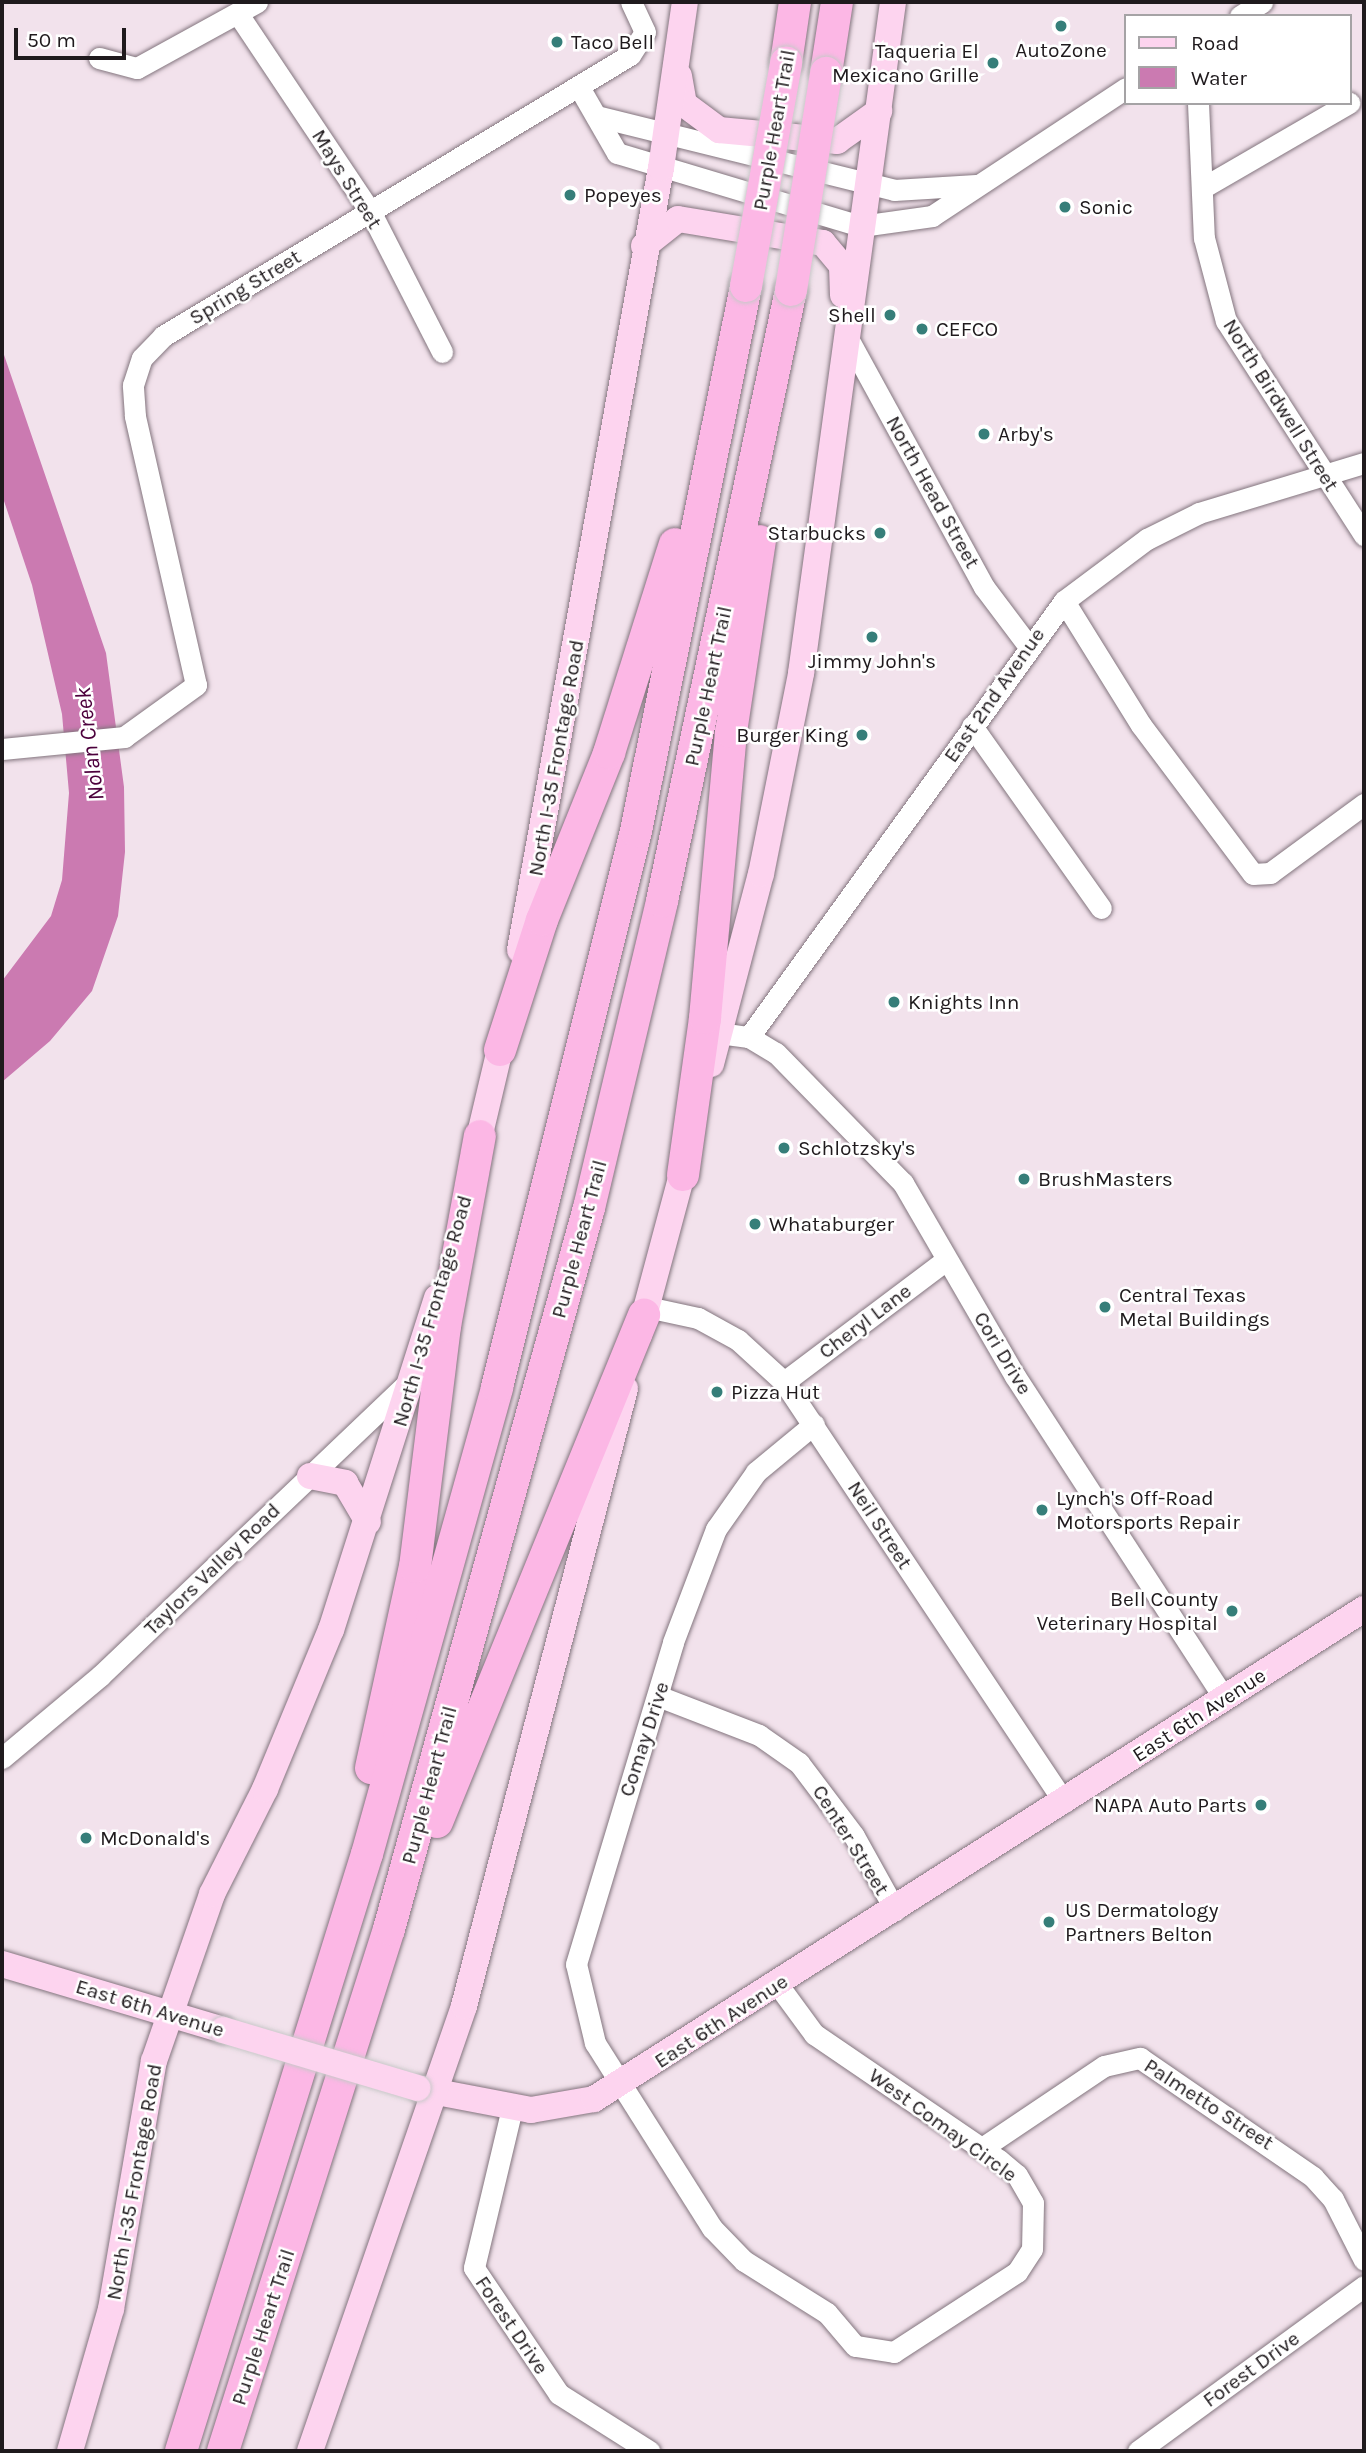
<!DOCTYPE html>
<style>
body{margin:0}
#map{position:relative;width:1366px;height:2453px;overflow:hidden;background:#f2e2ec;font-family:Karla,sans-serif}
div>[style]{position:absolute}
.water>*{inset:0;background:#cb7ab1}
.roads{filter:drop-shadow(0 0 2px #83757e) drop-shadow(0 0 2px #83757e)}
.minor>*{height:21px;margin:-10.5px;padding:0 10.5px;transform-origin:10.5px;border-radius:10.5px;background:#fff}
.major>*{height:26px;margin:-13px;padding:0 13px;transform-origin:13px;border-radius:13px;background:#fdd4ef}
.highway>*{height:32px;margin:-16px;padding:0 16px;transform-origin:16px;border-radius:16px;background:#fcb7e5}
.bridges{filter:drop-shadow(0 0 2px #c9c8c9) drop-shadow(0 0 2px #c9c8c9)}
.major-bridge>*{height:26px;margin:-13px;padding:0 13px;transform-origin:13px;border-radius:13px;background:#fdd4ef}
.highway-bridge>*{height:32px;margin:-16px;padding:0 16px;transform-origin:16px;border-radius:16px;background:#fcb7e5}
.dots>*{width:19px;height:19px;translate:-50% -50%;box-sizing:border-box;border:4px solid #fff;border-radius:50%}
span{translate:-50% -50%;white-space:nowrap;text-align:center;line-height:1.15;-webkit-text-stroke:5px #fff;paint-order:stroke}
.poi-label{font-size:21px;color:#1f1a1d}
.left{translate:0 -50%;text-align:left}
.right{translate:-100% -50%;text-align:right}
.street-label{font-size:21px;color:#1f1a1d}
.water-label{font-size:23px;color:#4c003c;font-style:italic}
.frame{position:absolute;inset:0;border:4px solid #1f1a1d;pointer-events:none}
.legend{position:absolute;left:1124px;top:14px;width:228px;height:91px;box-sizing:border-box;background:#fff;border:2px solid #a5a3a5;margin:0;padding:9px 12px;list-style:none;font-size:21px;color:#1f1a1d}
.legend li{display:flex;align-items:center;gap:14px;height:35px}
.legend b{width:35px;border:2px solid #a5a3a5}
.scale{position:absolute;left:14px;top:28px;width:112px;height:32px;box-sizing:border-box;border:4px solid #1f1a1d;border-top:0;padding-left:9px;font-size:21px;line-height:24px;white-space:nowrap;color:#1f1a1d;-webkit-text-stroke:5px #fff;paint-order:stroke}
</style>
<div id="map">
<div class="water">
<div style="clip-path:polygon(2px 349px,106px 653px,124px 787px,125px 852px,118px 916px,92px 991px,50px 1041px,2px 1082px,2px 981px,51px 916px,62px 880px,69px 793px,62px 714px,32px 585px,2px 495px)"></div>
</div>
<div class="roads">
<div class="minor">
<div style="left:238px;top:14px;width:239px;rotate:56.2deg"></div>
<div style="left:371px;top:213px;width:156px;rotate:62.9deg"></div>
<div style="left:1240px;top:16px;width:26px;rotate:-32deg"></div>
<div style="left:99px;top:58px;width:39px;rotate:15deg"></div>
<div style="left:137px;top:68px;width:137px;rotate:-28.8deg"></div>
<div style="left:579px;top:87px;width:76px;rotate:60.1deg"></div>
<div style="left:617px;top:153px;width:255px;rotate:16.7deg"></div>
<div style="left:861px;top:226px;width:72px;rotate:-8deg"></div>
<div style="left:932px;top:216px;width:232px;rotate:-33.4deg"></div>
<div style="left:1198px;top:103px;width:135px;rotate:87.5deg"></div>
<div style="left:1204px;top:238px;width:86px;rotate:75.2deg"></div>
<div style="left:1226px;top:321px;width:255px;rotate:57.2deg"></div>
<div style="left:596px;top:116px;width:307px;rotate:13.9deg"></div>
<div style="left:894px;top:190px;width:82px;rotate:-3.5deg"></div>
<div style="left:1204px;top:187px;width:168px;rotate:-30.1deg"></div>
<div style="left:846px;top:335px;width:287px;rotate:61.3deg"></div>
<div style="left:984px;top:587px;width:71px;rotate:53deg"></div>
<div style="left:1064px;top:601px;width:146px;rotate:58.2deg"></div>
<div style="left:1141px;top:725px;width:186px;rotate:53.1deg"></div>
<div style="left:1253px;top:874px;width:17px;rotate:-3deg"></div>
<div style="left:1270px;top:873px;width:117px;rotate:-36.3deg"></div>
<div style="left:972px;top:726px;width:223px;rotate:54.7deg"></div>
<div style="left:2px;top:749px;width:123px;rotate:-5.6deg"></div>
<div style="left:124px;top:737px;width:89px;rotate:-35.8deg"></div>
<div style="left:196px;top:685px;width:276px;rotate:-102.8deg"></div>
<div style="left:135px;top:416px;width:31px;rotate:-94deg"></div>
<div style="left:133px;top:385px;width:28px;rotate:-72deg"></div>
<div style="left:142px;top:358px;width:30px;rotate:-46deg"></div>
<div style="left:163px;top:336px;width:545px;rotate:-31.04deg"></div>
<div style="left:630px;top:55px;width:27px;rotate:-57deg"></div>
<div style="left:645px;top:32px;width:33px;rotate:-115deg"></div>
<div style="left:719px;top:1033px;width:30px;rotate:8deg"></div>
<div style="left:749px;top:1037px;width:31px;rotate:31deg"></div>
<div style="left:776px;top:1053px;width:182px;rotate:45.7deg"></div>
<div style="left:903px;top:1183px;width:223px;rotate:59.9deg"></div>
<div style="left:1015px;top:1376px;width:385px;rotate:57deg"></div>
<div style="left:749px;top:1037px;width:538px;rotate:-54.15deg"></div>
<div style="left:1064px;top:601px;width:104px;rotate:-36.8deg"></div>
<div style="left:1147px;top:539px;width:58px;rotate:-26.6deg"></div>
<div style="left:1199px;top:513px;width:172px;rotate:-16.9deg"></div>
<div style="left:647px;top:1307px;width:52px;rotate:12.2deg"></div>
<div style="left:698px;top:1318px;width:46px;rotate:28.8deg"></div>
<div style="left:738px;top:1340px;width:62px;rotate:42.4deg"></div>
<div style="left:784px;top:1382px;width:505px;rotate:56.31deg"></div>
<div style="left:784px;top:1382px;width:203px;rotate:-37deg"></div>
<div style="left:658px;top:1696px;width:108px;rotate:21.1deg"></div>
<div style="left:759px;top:1735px;width:49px;rotate:35deg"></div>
<div style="left:799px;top:1763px;width:91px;rotate:53deg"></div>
<div style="left:854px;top:1836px;width:85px;rotate:61deg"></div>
<div style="left:2px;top:1758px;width:128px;rotate:-39.9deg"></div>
<div style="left:100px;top:1676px;width:428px;rotate:-43.6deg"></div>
<div style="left:778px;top:1985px;width:61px;rotate:53.7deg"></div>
<div style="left:814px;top:2034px;width:224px;rotate:34.3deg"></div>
<div style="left:999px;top:2160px;width:23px;rotate:40deg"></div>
<div style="left:1017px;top:2175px;width:32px;rotate:60deg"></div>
<div style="left:1033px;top:2203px;width:46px;rotate:91.2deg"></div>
<div style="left:1032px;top:2249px;width:27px;rotate:123deg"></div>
<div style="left:1017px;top:2272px;width:147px;rotate:147deg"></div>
<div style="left:894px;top:2352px;width:39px;rotate:-171deg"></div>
<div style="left:855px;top:2346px;width:43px;rotate:-130.3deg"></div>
<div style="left:827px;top:2313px;width:98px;rotate:-147.9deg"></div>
<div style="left:744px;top:2261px;width:46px;rotate:-134.1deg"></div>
<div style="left:712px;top:2228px;width:219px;rotate:-122.3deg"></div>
<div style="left:595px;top:2043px;width:81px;rotate:-103.5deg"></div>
<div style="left:576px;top:1964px;width:336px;rotate:-73.2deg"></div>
<div style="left:673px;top:1642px;width:121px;rotate:-69.2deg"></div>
<div style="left:716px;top:1529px;width:70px;rotate:-54.9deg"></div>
<div style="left:756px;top:1472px;width:75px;rotate:-39.6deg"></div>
<div style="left:512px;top:2108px;width:164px;rotate:103.4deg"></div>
<div style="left:474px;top:2268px;width:152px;rotate:56deg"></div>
<div style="left:559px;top:2394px;width:107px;rotate:32.3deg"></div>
<div style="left:982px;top:2148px;width:147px;rotate:-33.9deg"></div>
<div style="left:1104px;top:2066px;width:37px;rotate:-13deg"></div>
<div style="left:1140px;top:2058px;width:210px;rotate:34.5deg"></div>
<div style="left:1313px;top:2177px;width:30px;rotate:48deg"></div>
<div style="left:1333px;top:2199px;width:68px;rotate:63.1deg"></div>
<div style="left:1138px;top:2451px;width:280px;rotate:-36.1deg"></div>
</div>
<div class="major">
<div style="left:679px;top:76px;width:28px;rotate:80deg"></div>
<div style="left:684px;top:104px;width:44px;rotate:36.6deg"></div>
<div style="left:719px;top:130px;width:119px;rotate:5.3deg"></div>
<div style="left:837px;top:141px;width:52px;rotate:-35.5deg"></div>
<div style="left:644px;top:246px;width:43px;rotate:-38.5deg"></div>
<div style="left:678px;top:219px;width:147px;rotate:9.4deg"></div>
<div style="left:823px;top:243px;width:30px;rotate:50deg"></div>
<div style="left:842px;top:266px;width:29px;rotate:88deg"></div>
<div style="left:520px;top:950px;width:795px;rotate:-79.78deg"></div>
<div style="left:661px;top:168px;width:168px;rotate:-81.8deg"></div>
<div style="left:711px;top:1064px;width:196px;rotate:-75.3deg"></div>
<div style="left:761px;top:874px;width:205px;rotate:-78.7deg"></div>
<div style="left:801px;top:673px;width:677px;rotate:-82.19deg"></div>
<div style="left:475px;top:1155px;width:126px;rotate:-76.7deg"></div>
<div style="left:639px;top:1335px;width:185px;rotate:-75deg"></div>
<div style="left:310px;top:1476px;width:36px;rotate:11deg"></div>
<div style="left:345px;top:1483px;width:45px;rotate:59.5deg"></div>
<div style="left:2px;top:1964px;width:231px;rotate:16.6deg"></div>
<div style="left:421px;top:2089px;width:112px;rotate:10.8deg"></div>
<div style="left:531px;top:2110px;width:64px;rotate:-9.9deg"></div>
<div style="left:594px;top:2099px;width:913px;rotate:-32.47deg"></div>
<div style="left:70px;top:2451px;width:148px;rotate:-73.9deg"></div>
<div style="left:111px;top:2309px;width:252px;rotate:-80.2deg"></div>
<div style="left:154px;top:2061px;width:177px;rotate:-70.8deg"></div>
<div style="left:212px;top:1894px;width:118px;rotate:-63.2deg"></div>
<div style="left:265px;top:1789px;width:172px;rotate:-67.5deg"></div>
<div style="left:331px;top:1630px;width:349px;rotate:-72.3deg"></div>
<div style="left:310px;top:2451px;width:471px;rotate:-70.9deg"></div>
<div style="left:464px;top:2006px;width:638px;rotate:-75.38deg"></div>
</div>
<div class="highway">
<div style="left:786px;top:63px;width:62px;rotate:-81.6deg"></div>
<div style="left:826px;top:73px;width:72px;rotate:-81.2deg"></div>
<div style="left:500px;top:1050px;width:137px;rotate:-72.1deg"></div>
<div style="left:542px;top:920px;width:180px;rotate:-68.1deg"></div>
<div style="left:609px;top:753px;width:219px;rotate:-72.5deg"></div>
<div style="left:683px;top:1175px;width:159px;rotate:-82deg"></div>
<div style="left:705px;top:1018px;width:287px;rotate:-84.8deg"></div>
<div style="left:731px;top:732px;width:193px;rotate:-81.4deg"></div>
<div style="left:371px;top:1768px;width:206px;rotate:-77.7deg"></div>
<div style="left:415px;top:1567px;width:243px;rotate:-82.9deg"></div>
<div style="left:445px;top:1326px;width:193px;rotate:-79.6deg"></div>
<div style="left:437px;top:1822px;width:548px;rotate:-67.79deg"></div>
<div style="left:181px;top:2451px;width:625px;rotate:-72.7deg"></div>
<div style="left:367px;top:1854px;width:485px;rotate:-74.4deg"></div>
<div style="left:497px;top:1387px;width:573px;rotate:-75.96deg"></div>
<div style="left:636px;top:831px;width:556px;rotate:-78.59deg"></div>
<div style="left:223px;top:2451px;width:548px;rotate:-72.36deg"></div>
<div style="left:389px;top:1929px;width:748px;rotate:-74.5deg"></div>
<div style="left:589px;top:1208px;width:316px;rotate:-76.6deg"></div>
<div style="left:662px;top:901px;width:624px;rotate:-78.08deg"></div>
</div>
</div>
<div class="bridges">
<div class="major-bridge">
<div style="left:223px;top:2030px;width:203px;rotate:16.6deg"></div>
</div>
<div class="highway-bridge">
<div style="left:746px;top:286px;width:227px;rotate:-79.8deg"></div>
<div style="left:791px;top:290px;width:220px;rotate:-80.8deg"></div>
</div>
</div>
<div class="dots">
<div style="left:1061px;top:26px;background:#367e79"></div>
<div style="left:557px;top:42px;background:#367e79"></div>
<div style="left:993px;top:63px;background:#367e79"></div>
<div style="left:570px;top:195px;background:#367e79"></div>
<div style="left:1065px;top:207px;background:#367e79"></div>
<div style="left:890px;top:315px;background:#367e79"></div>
<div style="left:922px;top:329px;background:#367e79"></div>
<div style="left:984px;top:434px;background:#367e79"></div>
<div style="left:880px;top:533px;background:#367e79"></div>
<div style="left:872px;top:637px;background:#367e79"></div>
<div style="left:862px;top:735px;background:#367e79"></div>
<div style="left:894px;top:1002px;background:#367e79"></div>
<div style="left:784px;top:1148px;background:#367e79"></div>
<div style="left:1024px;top:1179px;background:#367e79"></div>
<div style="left:755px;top:1224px;background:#367e79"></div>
<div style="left:1105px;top:1307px;background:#367e79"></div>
<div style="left:717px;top:1392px;background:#367e79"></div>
<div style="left:1042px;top:1510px;background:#367e79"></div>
<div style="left:1232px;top:1611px;background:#367e79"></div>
<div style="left:1261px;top:1805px;background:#367e79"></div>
<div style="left:86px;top:1838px;background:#367e79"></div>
<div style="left:1049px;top:1922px;background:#367e79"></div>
</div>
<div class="poi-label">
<span class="left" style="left:571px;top:42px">Taco Bell</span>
<span style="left:1061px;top:50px">AutoZone</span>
<span class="right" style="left:979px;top:63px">Taqueria El<br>Mexicano Grille</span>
<span class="left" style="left:584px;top:195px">Popeyes</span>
<span class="left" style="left:1079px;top:207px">Sonic</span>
<span class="right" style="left:876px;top:315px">Shell</span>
<span class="left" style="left:936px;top:329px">CEFCO</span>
<span class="left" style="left:998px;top:434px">Arby's</span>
<span class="right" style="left:866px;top:533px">Starbucks</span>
<span style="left:872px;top:661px">Jimmy John's</span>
<span class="right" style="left:848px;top:735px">Burger King</span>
<span class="left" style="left:908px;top:1002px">Knights Inn</span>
<span class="left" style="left:798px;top:1148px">Schlotzsky's</span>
<span class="left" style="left:1038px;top:1179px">BrushMasters</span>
<span class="left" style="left:769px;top:1224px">Whataburger</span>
<span class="left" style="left:1119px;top:1307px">Central Texas<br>Metal Buildings</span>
<span class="left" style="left:731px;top:1392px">Pizza Hut</span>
<span class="left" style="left:1056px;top:1510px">Lynch's Off-Road<br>Motorsports Repair</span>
<span class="right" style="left:1218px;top:1611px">Bell County<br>Veterinary Hospital</span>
<span class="right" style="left:1247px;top:1805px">NAPA Auto Parts</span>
<span class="left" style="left:100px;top:1838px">McDonald's</span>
<span class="left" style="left:1065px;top:1922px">US Dermatology<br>Partners Belton</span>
</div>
<div class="street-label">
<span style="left:774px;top:130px;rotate:-80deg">Purple Heart Trail</span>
<span style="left:347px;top:179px;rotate:58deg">Mays Street</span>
<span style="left:245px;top:287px;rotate:-31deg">Spring Street</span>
<span style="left:1281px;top:405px;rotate:58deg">North Birdwell Street</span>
<span style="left:933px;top:492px;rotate:61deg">North Head Street</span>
<span style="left:708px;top:686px;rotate:-78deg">Purple Heart Trail</span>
<span style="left:994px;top:695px;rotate:-55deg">East 2nd Avenue</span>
<span style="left:556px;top:758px;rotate:-80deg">North I-35 Frontage Road</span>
<span style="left:579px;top:1239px;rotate:-75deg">Purple Heart Trail</span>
<span style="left:432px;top:1311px;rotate:-74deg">North I-35 Frontage Road</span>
<span style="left:865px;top:1321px;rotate:-37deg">Cheryl Lane</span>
<span style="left:1003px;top:1353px;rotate:59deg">Cori Drive</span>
<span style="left:880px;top:1525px;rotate:57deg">Neil Street</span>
<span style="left:212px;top:1569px;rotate:-44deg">Taylors Valley Road</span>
<span style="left:1199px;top:1715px;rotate:-33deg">East 6th Avenue</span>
<span style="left:644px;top:1739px;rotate:-72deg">Comay Drive</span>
<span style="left:429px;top:1785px;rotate:-75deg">Purple Heart Trail</span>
<span style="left:851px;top:1840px;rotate:58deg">Center Street</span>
<span style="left:150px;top:2008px;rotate:17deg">East 6th Avenue</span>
<span style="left:721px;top:2021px;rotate:-33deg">East 6th Avenue</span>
<span style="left:1209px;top:2104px;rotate:33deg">Palmetto Street</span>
<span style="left:943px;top:2125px;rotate:36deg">West Comay Circle</span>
<span style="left:134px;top:2182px;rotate:-80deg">North I-35 Frontage Road</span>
<span style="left:512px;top:2325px;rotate:56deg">Forest Drive</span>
<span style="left:263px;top:2327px;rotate:-72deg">Purple Heart Trail</span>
<span style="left:1251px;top:2369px;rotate:-36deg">Forest Drive</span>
</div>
<div class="water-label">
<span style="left:90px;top:744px;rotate:-97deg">Nolan Creek</span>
</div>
<div class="frame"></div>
<ul class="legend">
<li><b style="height:9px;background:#fdd4ef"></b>Road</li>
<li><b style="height:19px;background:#cb7ab1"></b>Water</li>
</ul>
<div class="scale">50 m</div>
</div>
